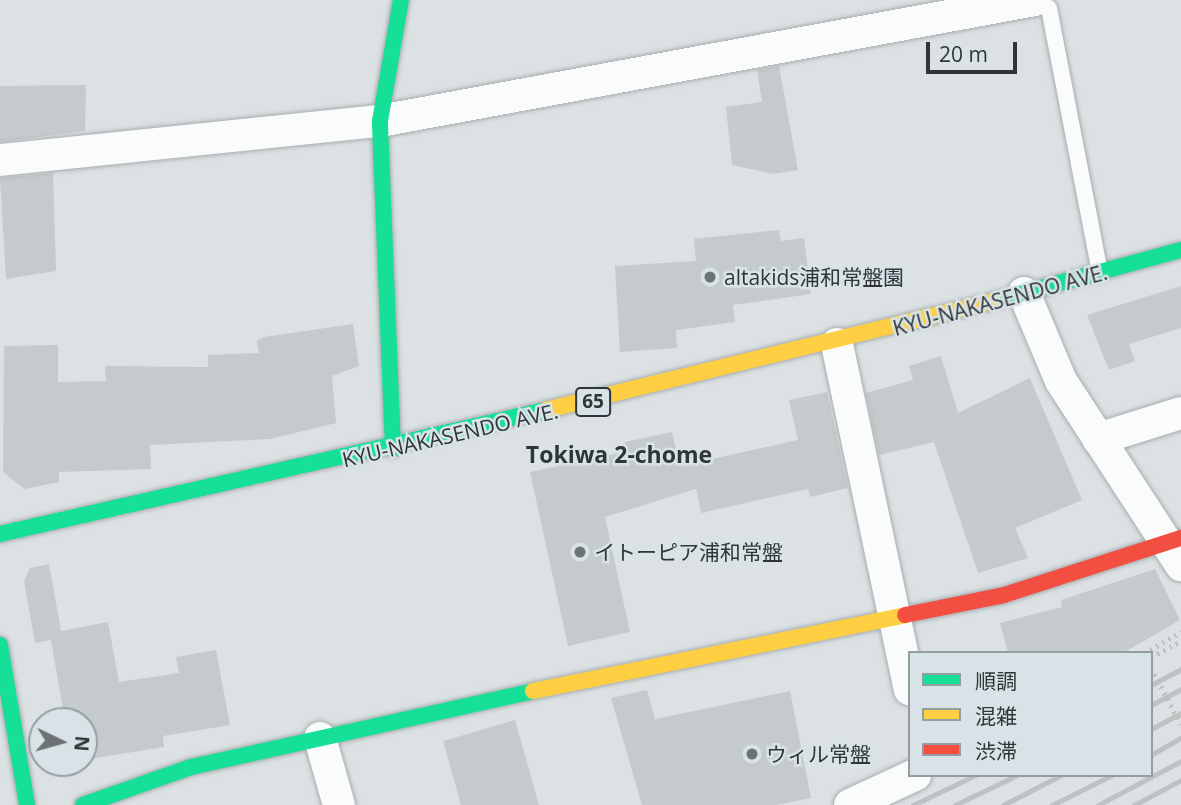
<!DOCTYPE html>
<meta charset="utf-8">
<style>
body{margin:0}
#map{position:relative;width:1181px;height:805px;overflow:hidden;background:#dce2e4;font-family:"Open Sans","Noto Sans JP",sans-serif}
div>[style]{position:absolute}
.building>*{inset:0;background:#c5cacc}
.path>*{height:4.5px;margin-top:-2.25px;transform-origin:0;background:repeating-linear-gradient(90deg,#bec0c0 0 2px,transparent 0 7px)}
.roads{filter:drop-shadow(0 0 2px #a9adaf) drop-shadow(0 0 2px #a9adaf)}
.lane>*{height:16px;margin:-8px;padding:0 8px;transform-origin:8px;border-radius:8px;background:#fafbfb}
.street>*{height:32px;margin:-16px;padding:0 16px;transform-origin:16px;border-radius:16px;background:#fafbfb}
.fast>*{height:16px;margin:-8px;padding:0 8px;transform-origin:8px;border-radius:8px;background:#16e098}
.slow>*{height:16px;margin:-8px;padding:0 8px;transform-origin:8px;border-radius:8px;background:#ffcf43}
.jam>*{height:16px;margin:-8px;padding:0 8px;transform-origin:8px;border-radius:8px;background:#f24e42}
.rail>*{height:5px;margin:-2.5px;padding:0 2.5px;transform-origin:2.5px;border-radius:2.5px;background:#bfc1c2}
.path-bridge>*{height:4.5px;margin-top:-2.25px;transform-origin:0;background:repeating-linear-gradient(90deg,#bec0c0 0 2px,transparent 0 7px)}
.dots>*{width:19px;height:19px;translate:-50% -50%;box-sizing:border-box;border:4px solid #d8e3e8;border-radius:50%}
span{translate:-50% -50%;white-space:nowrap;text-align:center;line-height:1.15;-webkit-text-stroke:5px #d8e3e8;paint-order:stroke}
.shield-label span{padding:2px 5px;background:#d8e3e8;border:2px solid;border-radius:5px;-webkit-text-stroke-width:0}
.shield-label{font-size:19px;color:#313538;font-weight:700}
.poi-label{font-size:21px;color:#313538}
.left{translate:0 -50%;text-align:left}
.street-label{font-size:21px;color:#313538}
.neighbourhood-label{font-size:23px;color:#313538;font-weight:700}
.legend{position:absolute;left:908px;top:651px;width:245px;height:126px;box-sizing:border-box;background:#d8e3e8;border:2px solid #959da2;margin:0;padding:9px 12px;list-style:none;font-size:21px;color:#313538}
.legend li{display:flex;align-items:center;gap:14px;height:35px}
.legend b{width:35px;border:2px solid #959da2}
.north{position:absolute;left:28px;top:707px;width:70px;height:70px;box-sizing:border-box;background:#d8e3e8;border:2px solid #959da2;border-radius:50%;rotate:95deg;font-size:19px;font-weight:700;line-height:28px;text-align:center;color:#313538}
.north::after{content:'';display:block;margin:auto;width:24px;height:32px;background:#6d7274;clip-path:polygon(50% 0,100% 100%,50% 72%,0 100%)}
.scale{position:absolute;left:926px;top:42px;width:91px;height:32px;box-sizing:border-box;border:4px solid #313538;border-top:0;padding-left:9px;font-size:21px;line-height:24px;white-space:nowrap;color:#313538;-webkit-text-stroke:5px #d8e3e8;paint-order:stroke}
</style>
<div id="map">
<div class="building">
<div style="clip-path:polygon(779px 66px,798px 170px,773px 174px,732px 165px,726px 107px,762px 102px,757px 70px)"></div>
<div style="clip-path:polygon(86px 85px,85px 131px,0 142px,0 86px)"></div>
<div style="clip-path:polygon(53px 173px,56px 271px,6px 279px,0 178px)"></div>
<div style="clip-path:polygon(779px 230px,781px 241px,804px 238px,811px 294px,733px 305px,735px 322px,676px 330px,677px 348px,620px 352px,615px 266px,696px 261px,694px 239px)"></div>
<div style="clip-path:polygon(1181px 286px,1181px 328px,1129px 344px,1135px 361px,1109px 370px,1087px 315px)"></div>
<div style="clip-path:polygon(353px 324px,359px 366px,332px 376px,336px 423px,270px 439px,150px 445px,151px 469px,59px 472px,59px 482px,24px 489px,3px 472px,4px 346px,58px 345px,58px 382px,106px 381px,105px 366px,208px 367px,208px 355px,259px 353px,257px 341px,264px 337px)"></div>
<div style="clip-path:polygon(941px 356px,958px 413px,1030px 378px,1082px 500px,1015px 528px,1028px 558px,978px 573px,934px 442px,879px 455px,866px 393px,913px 380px,909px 366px)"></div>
<div style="clip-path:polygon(827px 392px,848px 488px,810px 497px,808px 489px,701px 513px,696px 489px,605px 517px,630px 632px,568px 646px,530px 472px,627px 451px,625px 442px,672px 432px,680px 466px,798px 440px,789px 400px)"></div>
<div style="clip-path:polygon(49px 564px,61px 631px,108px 622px,119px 682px,179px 673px,176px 657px,216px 650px,230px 725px,163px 736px,164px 747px,84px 760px,84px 721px,65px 721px,51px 640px,35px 643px,24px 581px,30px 568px)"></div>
<div style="clip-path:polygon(1155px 569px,1180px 620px,1123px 653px,1008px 653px,1000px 623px,1062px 607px,1061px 600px)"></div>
<div style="clip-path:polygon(647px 690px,655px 719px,790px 691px,811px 798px,776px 805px,642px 805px,611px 698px)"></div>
<div style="clip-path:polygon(515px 720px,539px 805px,461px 805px,443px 741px)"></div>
</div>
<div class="path">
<div style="left:1144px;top:653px;width:43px;rotate:-29.6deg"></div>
<div style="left:1151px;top:657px;width:34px;rotate:-28deg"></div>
</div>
<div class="roads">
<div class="lane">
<div style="left:1049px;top:8px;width:270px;rotate:79.1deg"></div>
</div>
<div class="street">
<div style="left:0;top:160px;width:382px;rotate:-5.9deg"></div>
<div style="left:380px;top:121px;width:666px;rotate:-10.47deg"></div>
<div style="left:1024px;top:293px;width:95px;rotate:67.2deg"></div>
<div style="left:1061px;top:381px;width:220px;rotate:56.9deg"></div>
<div style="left:837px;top:344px;width:353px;rotate:78.1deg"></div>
<div style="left:1098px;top:439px;width:87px;rotate:-17.4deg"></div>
<div style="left:320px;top:738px;width:70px;rotate:74.2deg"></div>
<div style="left:850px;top:805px;width:72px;rotate:-24.8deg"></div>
</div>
<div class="fast">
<div style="left:993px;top:301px;width:195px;rotate:-15.2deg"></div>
<div style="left:393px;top:449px;width:328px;rotate:-92.3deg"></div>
<div style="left:380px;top:121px;width:123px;rotate:-80.2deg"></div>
<div style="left:0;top:534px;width:560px;rotate:-12.8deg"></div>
<div style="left:0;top:645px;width:162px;rotate:80.4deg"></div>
<div style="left:83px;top:805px;width:114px;rotate:-19.4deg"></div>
<div style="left:191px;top:767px;width:350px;rotate:-12.5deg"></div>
</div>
<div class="slow">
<div style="left:546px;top:410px;width:460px;rotate:-13.7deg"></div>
<div style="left:533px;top:691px;width:380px;rotate:-11.5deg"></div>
</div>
<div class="jam">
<div style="left:905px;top:615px;width:101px;rotate:-11.4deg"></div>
<div style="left:1004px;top:595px;width:186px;rotate:-17.9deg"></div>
</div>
</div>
<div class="rail">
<div style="left:1151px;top:685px;width:34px;rotate:-28deg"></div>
<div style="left:1151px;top:705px;width:34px;rotate:-28deg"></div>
<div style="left:1151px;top:729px;width:34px;rotate:-28deg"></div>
<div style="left:1151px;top:755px;width:34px;rotate:-30deg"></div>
<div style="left:913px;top:805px;width:70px;rotate:-25.5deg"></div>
<div style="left:955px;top:805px;width:69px;rotate:-25.8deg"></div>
<div style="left:1003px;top:805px;width:65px;rotate:-27.3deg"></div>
<div style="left:1052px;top:805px;width:67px;rotate:-26.6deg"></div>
<div style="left:1098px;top:805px;width:94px;rotate:-27.9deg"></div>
<div style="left:1134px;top:805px;width:53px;rotate:-28deg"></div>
</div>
<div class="path-bridge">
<div style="left:1151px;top:668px;width:64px;rotate:61.8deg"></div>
</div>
<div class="dots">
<div style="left:710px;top:277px;background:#6d7274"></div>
<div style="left:580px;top:552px;background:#6d7274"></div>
<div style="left:752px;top:754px;background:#6d7274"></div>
</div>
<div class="shield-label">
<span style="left:593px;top:402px">65</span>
</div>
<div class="poi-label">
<span class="left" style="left:724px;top:277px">altakids浦和常盤園</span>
<span class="left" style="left:594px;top:552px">イトーピア浦和常盤</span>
<span class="left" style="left:766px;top:754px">ウィル常盤</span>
</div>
<div class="street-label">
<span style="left:1000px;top:300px;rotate:-15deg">KYU-NAKASENDO AVE.</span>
<span style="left:450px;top:435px;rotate:-13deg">KYU-NAKASENDO AVE.</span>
</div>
<div class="neighbourhood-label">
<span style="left:619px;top:454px">Tokiwa 2-chome</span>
</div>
<ul class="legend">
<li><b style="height:9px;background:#16e098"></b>順調</li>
<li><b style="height:9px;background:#ffcf43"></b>混雑</li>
<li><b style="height:9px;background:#f24e42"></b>渋滞</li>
</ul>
<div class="north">N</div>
<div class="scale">20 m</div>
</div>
